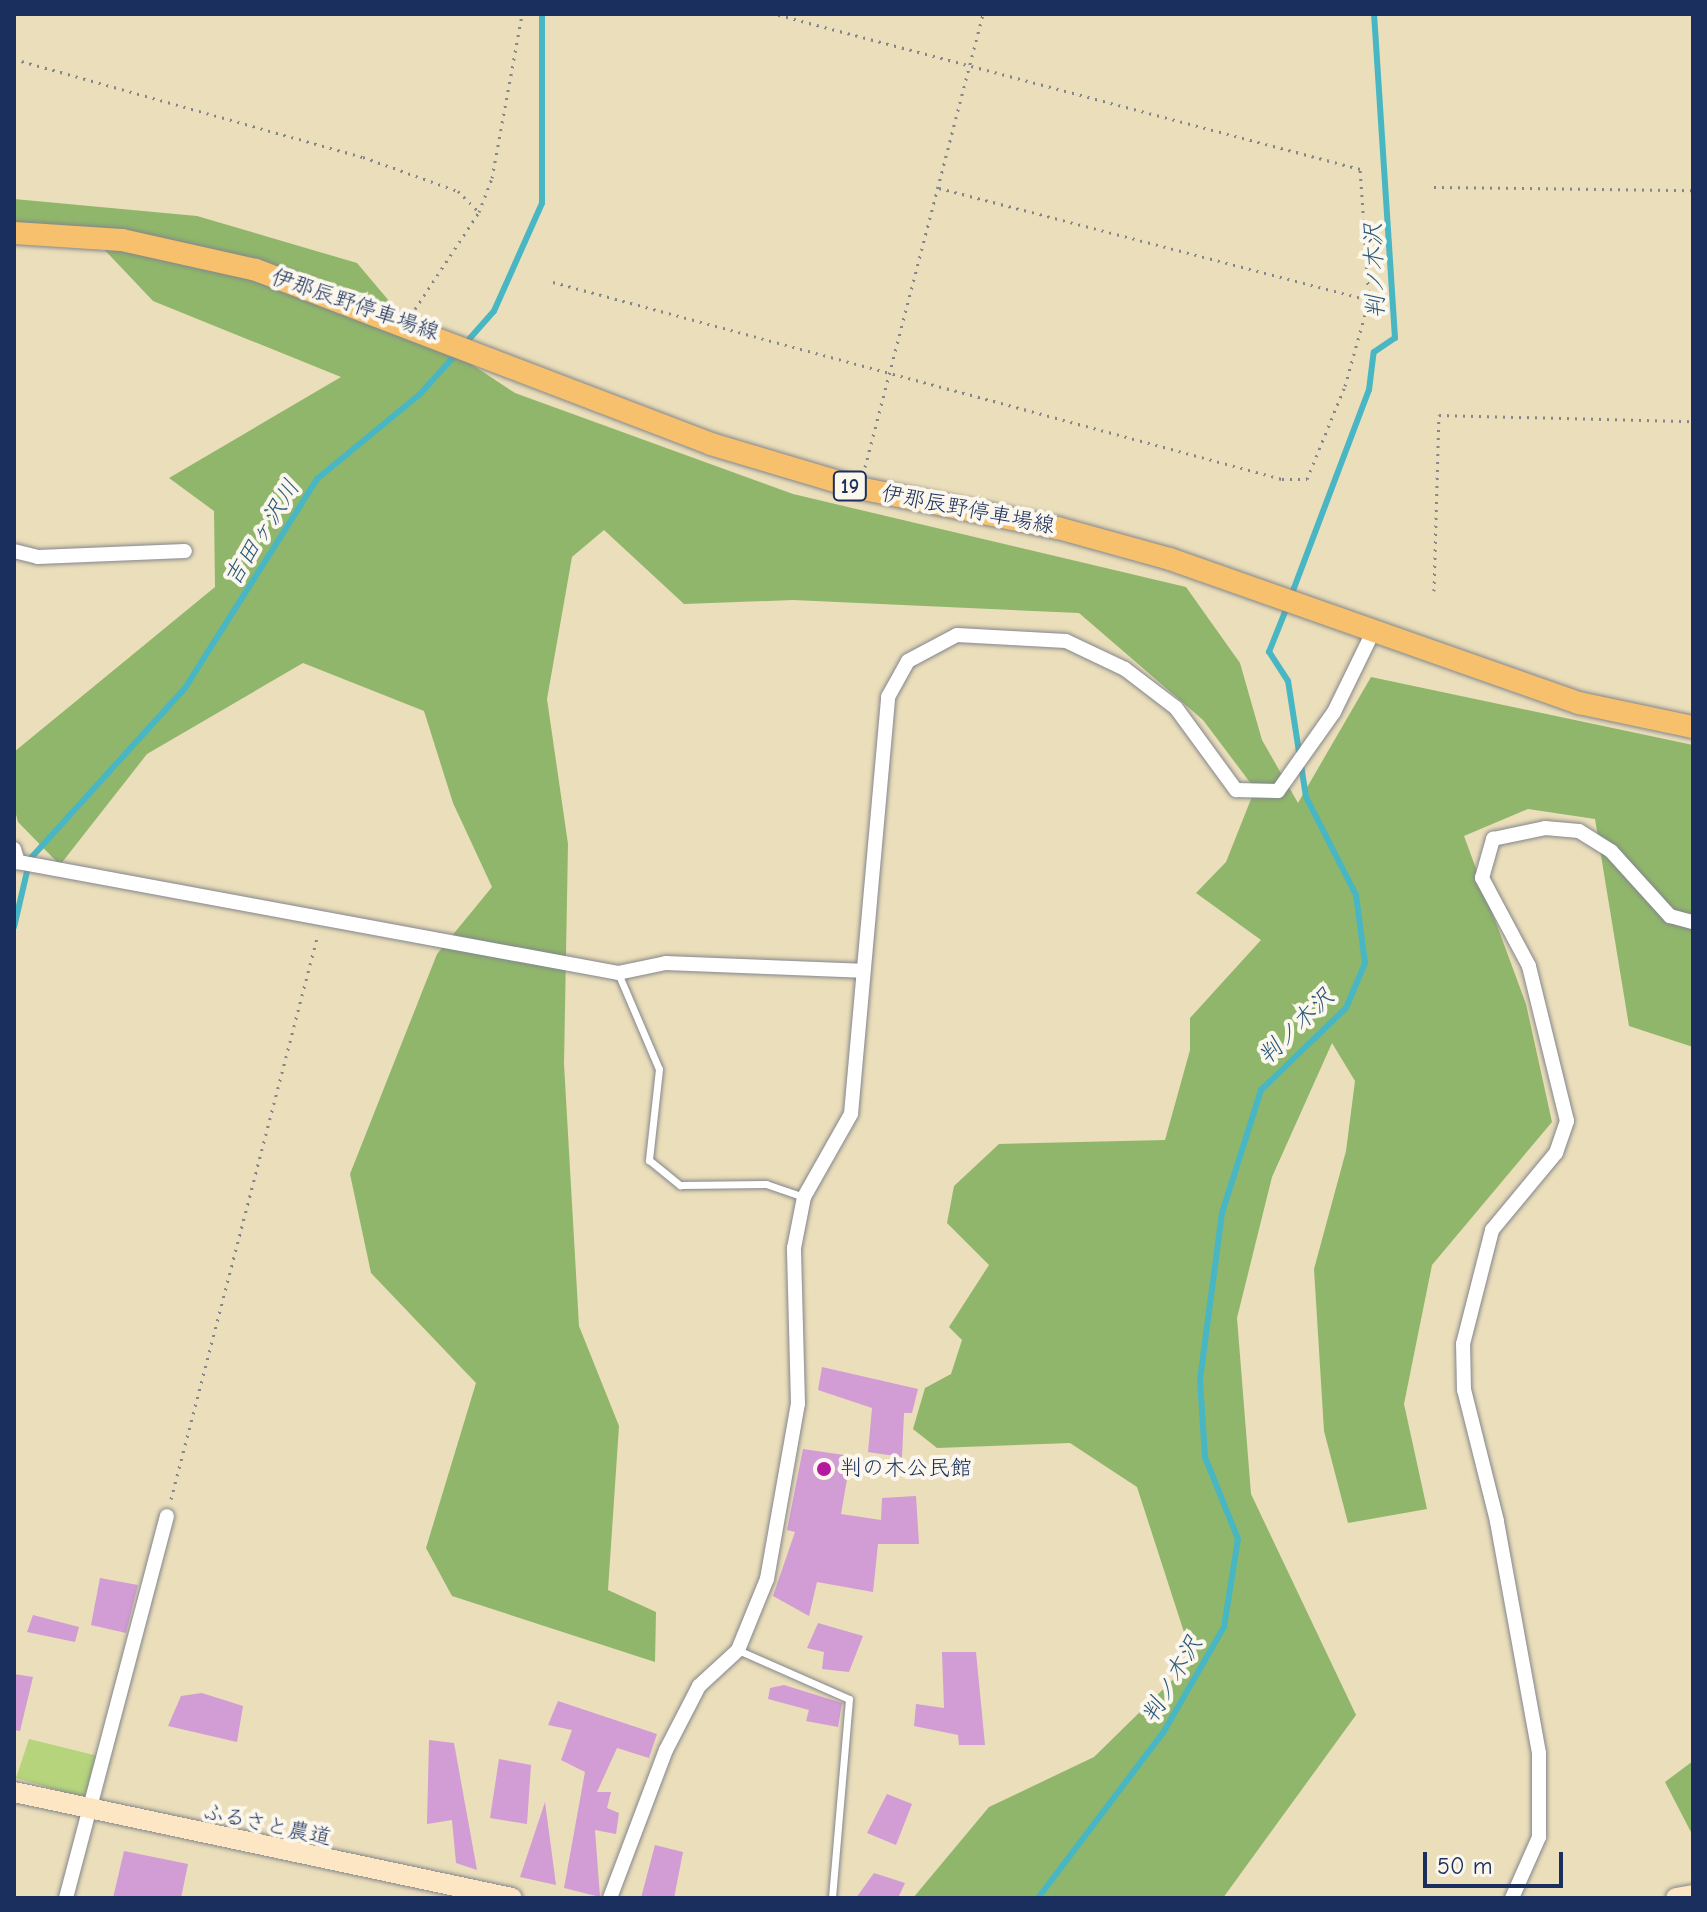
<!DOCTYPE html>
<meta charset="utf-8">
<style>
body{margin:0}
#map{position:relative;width:1707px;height:1912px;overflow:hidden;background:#ebdeba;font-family:"Comic Neue","Klee One",sans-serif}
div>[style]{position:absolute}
.green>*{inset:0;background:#b5d47b}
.forest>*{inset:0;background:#90b66b}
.stream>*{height:6px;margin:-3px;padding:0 3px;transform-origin:3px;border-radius:3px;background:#49b7c3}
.building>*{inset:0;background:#d29cd5}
.path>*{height:3px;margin-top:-1.5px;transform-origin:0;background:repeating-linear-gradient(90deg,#83868c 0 2px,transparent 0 8px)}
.roads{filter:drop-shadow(0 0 2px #83868c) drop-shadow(0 0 2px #83868c)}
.lane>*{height:7px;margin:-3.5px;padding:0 3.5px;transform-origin:3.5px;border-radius:3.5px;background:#fff}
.street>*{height:14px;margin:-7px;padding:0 7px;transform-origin:7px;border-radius:7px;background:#fff}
.secondary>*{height:20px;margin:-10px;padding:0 10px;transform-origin:10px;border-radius:10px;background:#fce6c4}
.primary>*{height:22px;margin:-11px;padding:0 11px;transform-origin:11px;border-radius:11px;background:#f7c06c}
.dots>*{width:22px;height:22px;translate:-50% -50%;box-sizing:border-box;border:4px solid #fbf7ec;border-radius:50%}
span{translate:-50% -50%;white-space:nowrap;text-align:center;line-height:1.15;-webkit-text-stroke:8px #fbf7ec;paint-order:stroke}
.shield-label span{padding:2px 6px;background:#fbf7ec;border:2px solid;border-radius:6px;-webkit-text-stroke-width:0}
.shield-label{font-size:20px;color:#1b2f5e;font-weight:700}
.street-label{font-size:22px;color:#1b2f5e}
.poi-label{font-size:22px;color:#1b2f5e}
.left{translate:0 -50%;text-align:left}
.water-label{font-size:24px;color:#29587c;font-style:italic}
.frame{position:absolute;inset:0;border:16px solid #1b2f5e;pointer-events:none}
.scale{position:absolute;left:1423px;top:1852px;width:140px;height:36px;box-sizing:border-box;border:4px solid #1b2f5e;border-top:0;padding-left:10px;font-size:24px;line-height:28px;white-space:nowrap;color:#1b2f5e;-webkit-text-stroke:6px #fbf7ec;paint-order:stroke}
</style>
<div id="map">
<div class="green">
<div style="clip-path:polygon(29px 1739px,102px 1757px,92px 1800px,16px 1778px)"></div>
</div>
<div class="forest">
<div style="clip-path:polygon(14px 199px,197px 216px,357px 263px,406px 321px,515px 393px,793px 494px,1186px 587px,1240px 663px,1262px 740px,1298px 803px,1371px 677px,1693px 745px,1693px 1047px,1629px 1026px,1595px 819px,1528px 809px,1464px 836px,1526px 1004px,1552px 1122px,1432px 1265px,1404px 1404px,1427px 1509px,1348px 1523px,1324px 1431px,1314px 1269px,1346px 1151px,1355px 1081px,1332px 1043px,1272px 1177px,1237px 1318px,1251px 1494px,1356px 1715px,1223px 1898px,913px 1898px,989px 1807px,1094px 1757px,1193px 1660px,1137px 1487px,1070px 1443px,937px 1448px,913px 1429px,925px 1388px,951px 1374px,962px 1340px,949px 1327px,989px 1265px,947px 1223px,954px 1186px,999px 1144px,1165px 1140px,1190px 1050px,1190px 1018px,1261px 940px,1196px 893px,1226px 862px,1255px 789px,1203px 720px,1079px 613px,793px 600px,684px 604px,604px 530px,572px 557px,547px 699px,568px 844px,564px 1064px,579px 1326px,619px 1426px,608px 1590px,656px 1612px,655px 1662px,452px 1596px,426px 1548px,476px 1383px,371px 1273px,350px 1174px,437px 954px,492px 887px,453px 803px,424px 711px,303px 663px,147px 754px,60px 865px,18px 822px,14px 807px,14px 752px,215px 587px,214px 511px,169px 478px,341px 377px,153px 301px,99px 244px,14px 236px)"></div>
<div style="clip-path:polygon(1693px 1761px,1693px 1836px,1665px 1782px)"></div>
</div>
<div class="stream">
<div style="left:464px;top:345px;width:45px;rotate:-48.6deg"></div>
<div style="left:494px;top:311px;width:118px;rotate:-66deg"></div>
<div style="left:542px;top:203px;width:189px;rotate:-90deg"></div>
<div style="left:1291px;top:596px;width:220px;rotate:-69.3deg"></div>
<div style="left:1369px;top:390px;width:38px;rotate:-83deg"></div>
<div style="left:1374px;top:352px;width:25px;rotate:-34deg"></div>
<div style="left:1395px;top:338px;width:325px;rotate:-93.7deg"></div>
<div style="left:14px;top:927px;width:70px;rotate:-76.8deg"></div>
<div style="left:30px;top:859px;width:231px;rotate:-47.8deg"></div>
<div style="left:185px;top:688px;width:247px;rotate:-57.7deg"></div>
<div style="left:317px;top:479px;width:134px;rotate:-39.5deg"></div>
<div style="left:420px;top:394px;width:55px;rotate:-47.9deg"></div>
<div style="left:1038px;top:1898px;width:207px;rotate:-52.9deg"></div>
<div style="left:1163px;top:1733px;width:122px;rotate:-60.1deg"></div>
<div style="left:1224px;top:1627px;width:89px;rotate:-81deg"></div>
<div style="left:1238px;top:1539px;width:88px;rotate:-111.9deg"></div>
<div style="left:1205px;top:1457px;width:77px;rotate:-93.7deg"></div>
<div style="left:1200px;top:1380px;width:168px;rotate:-82.5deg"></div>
<div style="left:1222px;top:1213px;width:129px;rotate:-72.4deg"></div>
<div style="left:1261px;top:1090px;width:118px;rotate:-44deg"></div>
<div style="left:1346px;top:1008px;width:49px;rotate:-67.1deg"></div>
<div style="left:1365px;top:963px;width:69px;rotate:-97.5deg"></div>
<div style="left:1356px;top:895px;width:110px;rotate:-117deg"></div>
<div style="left:1306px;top:797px;width:117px;rotate:-98.8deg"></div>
<div style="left:1288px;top:681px;width:35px;rotate:-123deg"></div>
<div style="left:1269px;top:652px;width:48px;rotate:-68.2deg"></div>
</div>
<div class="building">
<div style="clip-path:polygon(822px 1367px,918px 1389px,912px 1413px,904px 1413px,902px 1457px,868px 1452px,872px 1408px,818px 1390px)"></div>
<div style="clip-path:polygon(803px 1449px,851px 1456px,841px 1514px,881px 1520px,882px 1498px,916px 1496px,919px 1544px,878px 1544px,873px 1592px,817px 1582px,809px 1616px,773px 1596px,795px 1532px,787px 1530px)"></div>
<div style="clip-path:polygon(100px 1578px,138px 1585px,126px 1633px,91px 1625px)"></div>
<div style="clip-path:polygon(33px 1615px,79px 1627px,75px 1642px,27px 1632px)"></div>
<div style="clip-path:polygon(818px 1623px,863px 1636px,849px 1672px,822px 1669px,824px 1652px,807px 1648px)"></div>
<div style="clip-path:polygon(942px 1652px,976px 1652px,985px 1745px,959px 1745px,958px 1735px,914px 1726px,916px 1704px,944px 1708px)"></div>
<div style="clip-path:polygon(14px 1674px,33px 1677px,20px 1731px,14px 1730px)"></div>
<div style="clip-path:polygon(784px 1685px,842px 1703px,838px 1727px,806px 1721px,809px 1710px,768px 1699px,770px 1688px)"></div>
<div style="clip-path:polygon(202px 1693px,243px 1706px,237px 1742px,168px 1726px,181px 1696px)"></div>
<div style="clip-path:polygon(558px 1701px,657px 1734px,649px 1758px,617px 1748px,597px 1792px,611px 1792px,607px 1808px,619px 1813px,616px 1834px,595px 1830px,600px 1897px,564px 1888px,585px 1772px,561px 1760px,572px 1730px,548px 1725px)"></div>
<div style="clip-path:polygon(429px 1740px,454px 1743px,477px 1870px,456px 1863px,452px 1820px,427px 1824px)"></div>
<div style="clip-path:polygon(499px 1759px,531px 1765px,527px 1824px,490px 1818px)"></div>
<div style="clip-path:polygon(887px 1794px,912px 1804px,896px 1845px,867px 1833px)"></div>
<div style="clip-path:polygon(545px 1802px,556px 1885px,520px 1877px)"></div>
<div style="clip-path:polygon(655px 1845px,683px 1852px,674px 1898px,641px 1898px)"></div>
<div style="clip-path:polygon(124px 1851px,188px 1864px,181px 1898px,113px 1898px)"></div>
<div style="clip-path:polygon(874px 1873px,905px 1883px,898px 1898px,856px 1898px)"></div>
</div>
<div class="path">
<div style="left:14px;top:59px;width:362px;rotate:15.7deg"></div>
<div style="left:363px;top:157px;width:101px;rotate:19.7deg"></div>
<div style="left:458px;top:191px;width:30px;rotate:45deg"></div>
<div style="left:1434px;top:187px;width:259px;rotate:0.7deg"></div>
<div style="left:939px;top:188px;width:444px;rotate:14.6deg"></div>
<div style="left:553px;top:282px;width:755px;rotate:15.12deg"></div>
<div style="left:1282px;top:479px;width:25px"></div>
<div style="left:1307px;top:479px;width:100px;rotate:-67.8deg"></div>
<div style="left:1345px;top:386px;width:89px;rotate:-74.4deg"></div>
<div style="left:1369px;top:300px;width:131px;rotate:-93.9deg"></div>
<div style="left:1360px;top:169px;width:605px;rotate:-165.16deg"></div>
<div style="left:415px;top:309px;width:116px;rotate:-56.6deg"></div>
<div style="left:479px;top:212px;width:36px;rotate:-69deg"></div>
<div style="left:492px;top:178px;width:167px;rotate:-79.6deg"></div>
<div style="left:865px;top:467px;width:468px;rotate:-75.4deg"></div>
<div style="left:1434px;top:591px;width:176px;rotate:-88.4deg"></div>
<div style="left:1439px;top:415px;width:254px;rotate:1.4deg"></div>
<div style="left:171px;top:1499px;width:584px;rotate:-75.42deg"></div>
</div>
<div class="roads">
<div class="lane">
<div style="left:618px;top:973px;width:104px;rotate:66.9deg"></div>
<div style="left:659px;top:1069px;width:92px;rotate:96.3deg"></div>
<div style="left:649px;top:1160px;width:40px;rotate:39deg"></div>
<div style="left:680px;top:1185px;width:86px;rotate:-0.7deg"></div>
<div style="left:766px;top:1184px;width:40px;rotate:18.9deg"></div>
<div style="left:738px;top:1650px;width:121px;rotate:23.8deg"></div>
<div style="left:849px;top:1699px;width:200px;rotate:94.9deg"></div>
</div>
<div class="street">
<div style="left:14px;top:551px;width:25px;rotate:14deg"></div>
<div style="left:38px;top:557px;width:147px;rotate:-2.3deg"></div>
<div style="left:14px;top:849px;width:14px;rotate:73deg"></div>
<div style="left:18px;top:862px;width:610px;rotate:10.48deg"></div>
<div style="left:618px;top:973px;width:49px;rotate:-11.8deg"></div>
<div style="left:666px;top:963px;width:195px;rotate:2.3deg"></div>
<div style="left:66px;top:1898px;width:395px;rotate:-75.2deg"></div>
<div style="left:610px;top:1898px;width:158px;rotate:-69.3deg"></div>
<div style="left:666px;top:1750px;width:72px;rotate:-62.7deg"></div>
<div style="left:699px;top:1686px;width:53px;rotate:-42.7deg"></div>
<div style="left:738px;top:1650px;width:77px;rotate:-67.8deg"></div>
<div style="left:767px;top:1579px;width:178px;rotate:-80deg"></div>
<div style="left:798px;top:1404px;width:156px;rotate:-91.5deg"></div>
<div style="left:794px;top:1248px;width:52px;rotate:-78.9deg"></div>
<div style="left:804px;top:1197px;width:95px;rotate:-60.5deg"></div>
<div style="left:851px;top:1114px;width:419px;rotate:-84.9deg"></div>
<div style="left:888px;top:697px;width:41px;rotate:-60.9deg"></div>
<div style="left:908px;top:661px;width:55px;rotate:-28deg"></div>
<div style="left:957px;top:635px;width:109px;rotate:3.2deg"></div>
<div style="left:1066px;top:641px;width:65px;rotate:25.4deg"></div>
<div style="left:1125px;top:669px;width:64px;rotate:37.4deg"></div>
<div style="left:1176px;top:708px;width:102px;rotate:53.8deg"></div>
<div style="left:1236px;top:790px;width:42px;rotate:1.4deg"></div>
<div style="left:1278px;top:791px;width:97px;rotate:-54.7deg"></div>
<div style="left:1334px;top:712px;width:87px;rotate:-64deg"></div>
<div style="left:1512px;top:1898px;width:67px;rotate:-66.1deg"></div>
<div style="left:1539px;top:1837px;width:84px;rotate:-90deg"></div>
<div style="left:1539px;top:1753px;width:236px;rotate:-100.3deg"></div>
<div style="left:1497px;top:1521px;width:135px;rotate:-104.1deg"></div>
<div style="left:1464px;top:1390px;width:46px;rotate:-91.2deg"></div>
<div style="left:1463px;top:1344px;width:118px;rotate:-75.7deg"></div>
<div style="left:1492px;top:1230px;width:100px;rotate:-50.3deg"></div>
<div style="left:1556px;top:1153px;width:34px;rotate:-71deg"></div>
<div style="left:1567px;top:1121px;width:160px;rotate:-103.8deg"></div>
<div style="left:1529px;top:966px;width:100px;rotate:-118.1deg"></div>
<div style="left:1482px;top:878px;width:41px;rotate:-74.2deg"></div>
<div style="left:1493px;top:839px;width:53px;rotate:-11.9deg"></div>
<div style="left:1545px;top:828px;width:34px;rotate:5deg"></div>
<div style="left:1579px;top:831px;width:38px;rotate:32deg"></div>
<div style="left:1611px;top:851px;width:88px;rotate:47.8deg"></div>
<div style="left:1670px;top:916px;width:24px;rotate:15deg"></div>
</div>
<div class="secondary">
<div style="left:14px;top:1792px;width:509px;rotate:12.02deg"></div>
<div style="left:1676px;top:1898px;width:17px;rotate:-10deg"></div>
</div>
<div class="primary">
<div style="left:14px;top:233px;width:108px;rotate:3.7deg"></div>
<div style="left:122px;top:240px;width:137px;rotate:12.6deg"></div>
<div style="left:256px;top:270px;width:487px;rotate:20.9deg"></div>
<div style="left:711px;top:444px;width:154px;rotate:16.6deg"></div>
<div style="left:859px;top:488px;width:203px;rotate:11.4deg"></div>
<div style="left:1058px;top:528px;width:116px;rotate:15.5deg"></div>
<div style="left:1170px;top:559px;width:434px;rotate:19.4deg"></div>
<div style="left:1579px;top:703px;width:116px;rotate:11.9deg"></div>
</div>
</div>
<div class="dots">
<div style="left:824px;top:1469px;background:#b5179e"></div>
</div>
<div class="shield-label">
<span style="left:850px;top:486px">19</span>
</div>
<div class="street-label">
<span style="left:355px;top:305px;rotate:19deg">伊那辰野停車場線</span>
<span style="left:968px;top:510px;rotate:11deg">伊那辰野停車場線</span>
<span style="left:267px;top:1825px;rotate:12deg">ふるさと農道</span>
</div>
<div class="poi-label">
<span class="left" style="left:840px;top:1469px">判の木公民館</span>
</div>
<div class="water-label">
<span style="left:1375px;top:271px;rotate:-92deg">判ノ木沢</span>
<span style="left:262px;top:533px;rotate:-58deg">吉田ヶ沢川</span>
<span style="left:1296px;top:1027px;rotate:-45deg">判ノ木沢</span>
<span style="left:1172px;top:1680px;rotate:-60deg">判ノ木沢</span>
</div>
<div class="frame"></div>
<div class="scale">50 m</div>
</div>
